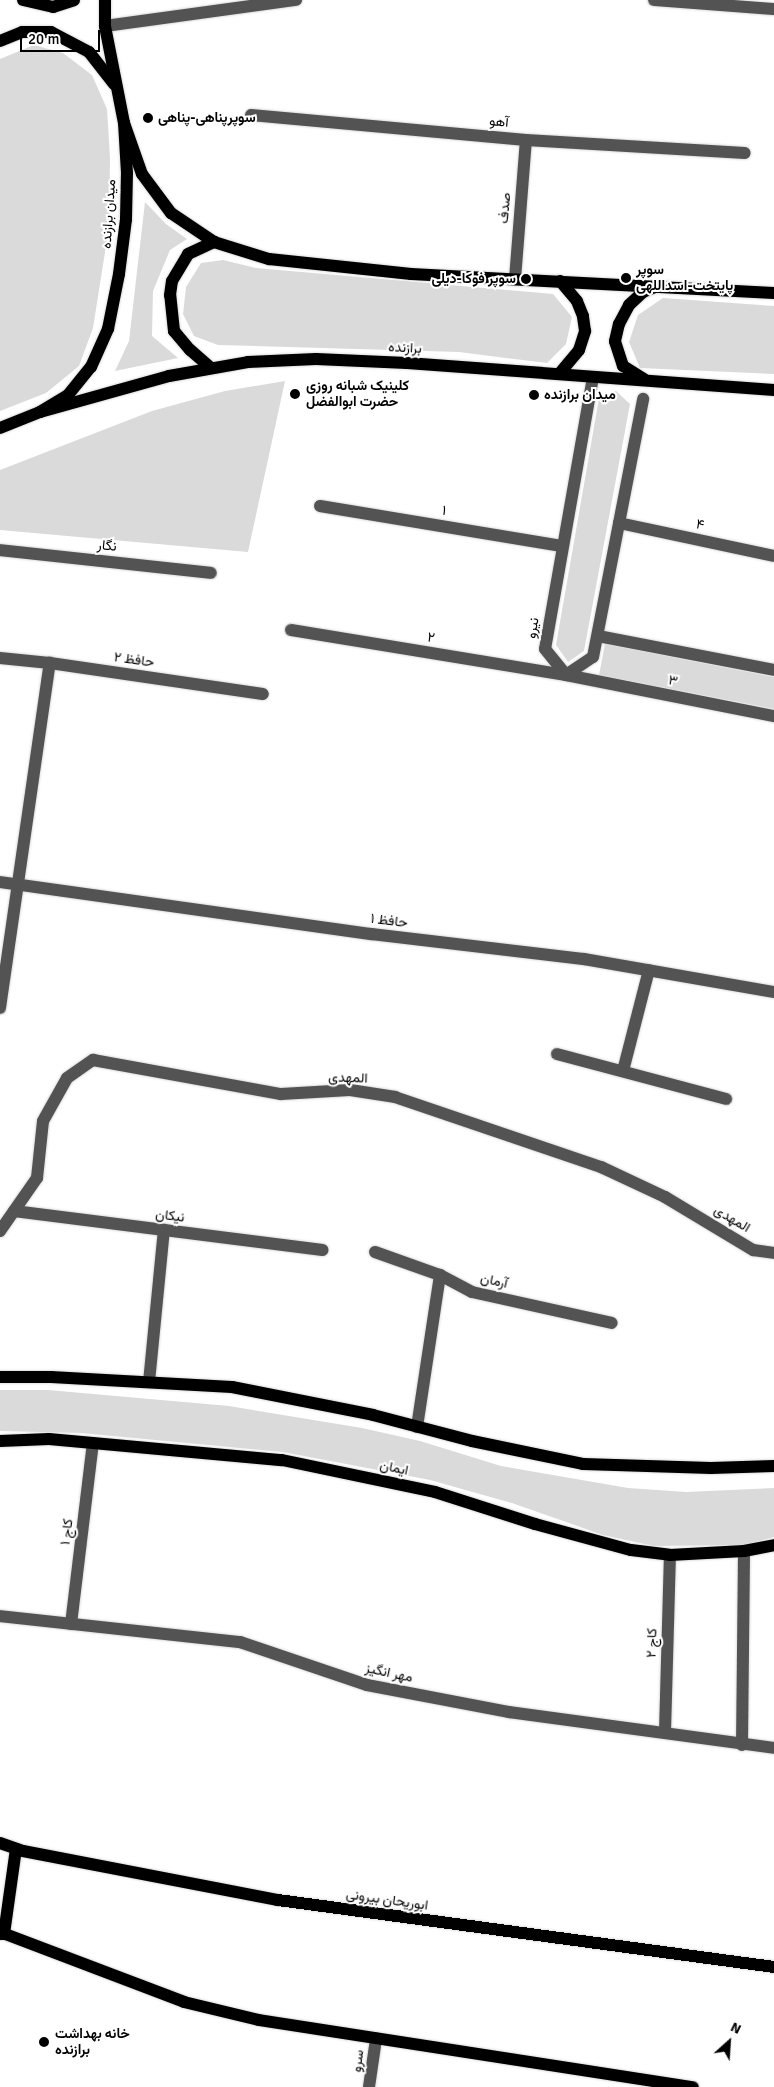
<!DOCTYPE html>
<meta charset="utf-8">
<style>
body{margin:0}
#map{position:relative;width:774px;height:2087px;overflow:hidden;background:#fff;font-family:Signika,Vazirmatn,sans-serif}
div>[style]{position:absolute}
.green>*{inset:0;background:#dadada}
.roads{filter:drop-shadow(0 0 1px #dbdbdb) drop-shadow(0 0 1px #dbdbdb)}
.minor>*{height:12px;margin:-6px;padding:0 6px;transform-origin:6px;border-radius:6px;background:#535353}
.major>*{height:12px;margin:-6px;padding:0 6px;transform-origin:6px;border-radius:6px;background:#000}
.dots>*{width:14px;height:14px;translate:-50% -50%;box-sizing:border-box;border:2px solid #fff;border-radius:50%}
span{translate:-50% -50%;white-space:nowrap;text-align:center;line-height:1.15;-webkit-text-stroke:4px #fff;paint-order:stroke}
.poi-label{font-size:14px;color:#000;font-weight:700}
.left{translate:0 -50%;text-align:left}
.right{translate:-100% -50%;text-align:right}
.street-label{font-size:14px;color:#000}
.north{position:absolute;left:704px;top:2017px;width:50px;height:50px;-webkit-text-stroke:4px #fff;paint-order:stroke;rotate:26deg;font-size:14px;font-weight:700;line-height:20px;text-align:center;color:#000}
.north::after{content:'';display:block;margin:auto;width:18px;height:22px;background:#000;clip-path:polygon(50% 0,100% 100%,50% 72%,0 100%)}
.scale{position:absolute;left:20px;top:30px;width:80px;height:22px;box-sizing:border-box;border:2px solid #000;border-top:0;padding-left:6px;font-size:15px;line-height:18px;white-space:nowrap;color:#000;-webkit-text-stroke:4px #fff;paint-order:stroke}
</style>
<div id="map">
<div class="green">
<div style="clip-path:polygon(34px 45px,63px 53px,92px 75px,107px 109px,110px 158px,109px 227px,93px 328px,79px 366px,46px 393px,0 411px,0 59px)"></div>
<div style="clip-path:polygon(145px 202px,166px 224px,187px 239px,170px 250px,153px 291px,152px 336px,178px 358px,115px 371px,129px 341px)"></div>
<div style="clip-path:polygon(223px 260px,256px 268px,553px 294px,572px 317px,566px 344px,547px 363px,459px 352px,218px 345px,194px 336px,183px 314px,186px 287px,201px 263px)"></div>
<div style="clip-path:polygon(663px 298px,774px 306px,774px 374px,640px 368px,629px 342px,638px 315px)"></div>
<div style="clip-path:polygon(285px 381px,248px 552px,0 530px,0 470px,152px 411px,225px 391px)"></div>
<div style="clip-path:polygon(616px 391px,630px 404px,584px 651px,568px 662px,556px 645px,599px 398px)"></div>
<div style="clip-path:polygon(605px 644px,774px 677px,774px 709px,599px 675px)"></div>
<div style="clip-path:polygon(0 1390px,48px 1390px,229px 1406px,362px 1428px,420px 1441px,501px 1466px,628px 1488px,686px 1492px,774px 1488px,774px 1537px,744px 1545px,654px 1546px,603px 1535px,512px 1503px,430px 1480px,283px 1452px,81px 1433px,0 1431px)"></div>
</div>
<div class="roads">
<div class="minor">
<div style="left:654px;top:0;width:120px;rotate:4.3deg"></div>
<div style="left:105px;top:26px;width:193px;rotate:-7.8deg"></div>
<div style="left:251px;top:115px;width:276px;rotate:5.2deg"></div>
<div style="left:526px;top:140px;width:219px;rotate:3.4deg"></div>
<div style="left:515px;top:279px;width:139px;rotate:-85.5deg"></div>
<div style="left:593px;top:377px;width:276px;rotate:100deg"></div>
<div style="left:545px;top:649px;width:33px;rotate:51deg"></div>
<div style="left:566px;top:675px;width:32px;rotate:-34deg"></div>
<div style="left:593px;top:657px;width:263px;rotate:-79deg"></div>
<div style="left:320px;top:506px;width:245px;rotate:9.4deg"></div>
<div style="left:619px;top:523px;width:158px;rotate:12deg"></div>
<div style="left:0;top:550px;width:212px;rotate:6.2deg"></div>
<div style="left:291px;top:630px;width:279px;rotate:9.3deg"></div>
<div style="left:566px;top:675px;width:212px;rotate:11.2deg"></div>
<div style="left:598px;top:636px;width:179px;rotate:10.9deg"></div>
<div style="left:0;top:658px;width:50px;rotate:5.7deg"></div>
<div style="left:50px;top:663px;width:215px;rotate:8.3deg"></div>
<div style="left:0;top:882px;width:375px;rotate:8deg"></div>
<div style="left:371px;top:934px;width:214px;rotate:6.7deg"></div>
<div style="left:584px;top:959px;width:193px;rotate:9.9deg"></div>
<div style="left:0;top:1008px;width:349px;rotate:-81.8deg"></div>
<div style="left:557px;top:1054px;width:175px;rotate:14.9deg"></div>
<div style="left:623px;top:1071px;width:104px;rotate:-75.6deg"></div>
<div style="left:14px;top:1211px;width:311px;rotate:7.2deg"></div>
<div style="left:0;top:1231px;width:65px;rotate:-55.1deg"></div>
<div style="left:37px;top:1178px;width:57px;rotate:-84deg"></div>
<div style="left:43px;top:1121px;width:49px;rotate:-60.8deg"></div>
<div style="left:67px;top:1078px;width:32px;rotate:-35deg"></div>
<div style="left:93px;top:1060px;width:191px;rotate:10.3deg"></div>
<div style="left:281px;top:1094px;width:69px;rotate:-3.3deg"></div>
<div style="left:350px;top:1090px;width:46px;rotate:8.8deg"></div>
<div style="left:395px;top:1097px;width:218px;rotate:18.8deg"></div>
<div style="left:601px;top:1167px;width:71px;rotate:25.1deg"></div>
<div style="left:665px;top:1197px;width:103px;rotate:31.1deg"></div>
<div style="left:753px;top:1250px;width:21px;rotate:8deg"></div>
<div style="left:375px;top:1252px;width:69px;rotate:19.5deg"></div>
<div style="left:440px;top:1275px;width:36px;rotate:28deg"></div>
<div style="left:472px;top:1292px;width:143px;rotate:12.5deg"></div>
<div style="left:149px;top:1382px;width:153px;rotate:-84.4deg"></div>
<div style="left:417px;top:1427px;width:154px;rotate:-81.4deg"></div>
<div style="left:0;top:1616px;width:241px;rotate:6.2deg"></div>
<div style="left:240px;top:1642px;width:134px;rotate:18.7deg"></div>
<div style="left:367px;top:1685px;width:145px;rotate:10.8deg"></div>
<div style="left:509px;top:1712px;width:267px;rotate:7.7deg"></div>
<div style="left:71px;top:1624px;width:182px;rotate:-83.1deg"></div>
<div style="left:665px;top:1732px;width:177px;rotate:-88.4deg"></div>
<div style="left:742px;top:1745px;width:194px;rotate:-89.4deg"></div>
<div style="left:369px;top:2087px;width:49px;rotate:-81.7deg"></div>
</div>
<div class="major">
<div style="left:23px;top:0;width:31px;rotate:13deg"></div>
<div style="left:53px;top:7px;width:22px;rotate:-18deg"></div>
<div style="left:0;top:41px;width:24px;rotate:-22deg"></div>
<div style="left:22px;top:32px;width:29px"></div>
<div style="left:51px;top:32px;width:43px;rotate:27.8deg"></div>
<div style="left:89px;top:52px;width:41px;rotate:52deg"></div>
<div style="left:124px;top:123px;width:54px;rotate:70.6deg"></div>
<div style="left:142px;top:174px;width:49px;rotate:53.4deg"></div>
<div style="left:171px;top:213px;width:52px;rotate:34deg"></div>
<div style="left:214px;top:242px;width:58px;rotate:17.2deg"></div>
<div style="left:269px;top:259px;width:143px;rotate:6deg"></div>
<div style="left:411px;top:274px;width:363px;rotate:3deg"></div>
<div style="left:211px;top:368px;width:28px;rotate:-139deg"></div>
<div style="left:190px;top:350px;width:25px;rotate:-130deg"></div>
<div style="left:174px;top:331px;width:36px;rotate:-96deg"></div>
<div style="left:170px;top:295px;width:14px;rotate:-82deg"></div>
<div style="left:172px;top:281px;width:31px;rotate:-59deg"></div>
<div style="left:188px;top:254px;width:29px;rotate:-25deg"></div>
<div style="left:559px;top:374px;width:31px;rotate:-50deg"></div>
<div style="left:579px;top:350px;width:20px;rotate:-72deg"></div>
<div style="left:585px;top:331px;width:15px;rotate:-98deg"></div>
<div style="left:583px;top:316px;width:16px;rotate:-112deg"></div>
<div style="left:577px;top:301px;width:26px;rotate:-130deg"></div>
<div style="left:644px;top:379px;width:25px;rotate:-148deg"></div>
<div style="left:623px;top:366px;width:26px;rotate:-108deg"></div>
<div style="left:615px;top:341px;width:17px;rotate:-77deg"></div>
<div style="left:619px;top:324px;width:21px;rotate:-62deg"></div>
<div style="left:629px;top:305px;width:19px;rotate:-43deg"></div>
<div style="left:643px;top:292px;width:13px;rotate:-23deg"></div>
<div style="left:40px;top:412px;width:134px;rotate:-15.6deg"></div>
<div style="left:169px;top:376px;width:80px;rotate:-10deg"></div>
<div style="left:248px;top:362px;width:68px;rotate:-2.5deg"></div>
<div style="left:316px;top:359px;width:91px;rotate:2.5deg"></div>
<div style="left:407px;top:363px;width:368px;rotate:4.2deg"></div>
<div style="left:0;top:428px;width:43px;rotate:-21.8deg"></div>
<div style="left:40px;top:412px;width:33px;rotate:-31deg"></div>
<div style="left:68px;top:395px;width:36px;rotate:-51deg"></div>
<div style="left:91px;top:367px;width:42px;rotate:-65.9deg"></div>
<div style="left:108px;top:329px;width:56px;rotate:-78.7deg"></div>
<div style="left:119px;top:274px;width:55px;rotate:-82.7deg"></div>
<div style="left:126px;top:219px;width:46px;rotate:-88.8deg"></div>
<div style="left:127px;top:173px;width:50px;rotate:-93.4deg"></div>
<div style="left:124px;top:123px;width:99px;rotate:-101.1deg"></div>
<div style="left:105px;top:26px;width:26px;rotate:-90deg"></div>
<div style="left:0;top:1377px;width:51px"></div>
<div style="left:51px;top:1377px;width:181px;rotate:3.2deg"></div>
<div style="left:232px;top:1387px;width:144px;rotate:11.2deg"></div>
<div style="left:373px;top:1415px;width:102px;rotate:14.7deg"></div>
<div style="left:472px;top:1441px;width:113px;rotate:11.7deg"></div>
<div style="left:583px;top:1464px;width:128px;rotate:1.8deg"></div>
<div style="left:711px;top:1468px;width:63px;rotate:-1.8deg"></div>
<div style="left:0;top:1441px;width:49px;rotate:-2.3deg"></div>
<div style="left:49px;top:1439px;width:234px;rotate:5.2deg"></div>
<div style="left:282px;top:1460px;width:156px;rotate:11.8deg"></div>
<div style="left:435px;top:1492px;width:105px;rotate:17.7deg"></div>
<div style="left:535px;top:1524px;width:99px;rotate:15.2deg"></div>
<div style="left:631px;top:1550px;width:39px;rotate:7deg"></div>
<div style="left:670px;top:1555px;width:74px;rotate:-3.1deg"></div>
<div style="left:744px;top:1551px;width:31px;rotate:-11deg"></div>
<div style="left:0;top:1843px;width:24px;rotate:19deg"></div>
<div style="left:23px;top:1851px;width:260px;rotate:10.9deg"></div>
<div style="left:278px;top:1900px;width:501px;rotate:7.69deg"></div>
<div style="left:0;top:1932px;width:197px;rotate:20.8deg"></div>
<div style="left:184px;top:2002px;width:77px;rotate:13.5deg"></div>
<div style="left:259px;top:2020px;width:439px;rotate:8.8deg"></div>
<div style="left:0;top:1934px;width:4px"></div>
<div style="left:4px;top:1934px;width:86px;rotate:-82deg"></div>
</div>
</div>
<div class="dots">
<div style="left:148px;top:118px;background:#000"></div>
<div style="left:626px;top:278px;background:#000"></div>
<div style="left:526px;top:279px;background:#000"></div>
<div style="left:295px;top:394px;background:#000"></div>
<div style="left:534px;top:395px;background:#000"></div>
<div style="left:44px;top:2042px;background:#000"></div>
</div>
<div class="poi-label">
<span class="left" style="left:158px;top:118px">سوپرپناهی-پناهی</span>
<span class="left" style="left:636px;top:278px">سوپر<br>پایتخت-اسداللهی</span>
<span class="right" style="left:516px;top:279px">سوپر فوکا-دیلی</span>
<span class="left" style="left:306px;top:394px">کلینیک شبانه روزی<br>حضرت ابوالفضل</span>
<span class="left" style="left:544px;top:395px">میدان برازنده</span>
<span class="left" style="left:55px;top:2042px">خانه بهداشت<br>برازنده</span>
</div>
<div class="street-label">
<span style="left:499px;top:122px;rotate:5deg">آهو</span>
<span style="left:505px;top:208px;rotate:-85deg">صدف</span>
<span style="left:109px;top:214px;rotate:-86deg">میدان برازنده</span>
<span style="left:405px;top:348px;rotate:3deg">برازنده</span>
<span style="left:444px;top:511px;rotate:9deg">۱</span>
<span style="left:700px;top:525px;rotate:12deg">۴</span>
<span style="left:107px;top:546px;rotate:6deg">نگار</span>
<span style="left:533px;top:628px;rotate:-80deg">نیرو</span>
<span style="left:431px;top:638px;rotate:9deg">۲</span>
<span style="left:134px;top:660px;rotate:8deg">حافظ ۲</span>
<span style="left:673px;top:681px;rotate:11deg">۳</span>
<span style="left:389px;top:921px;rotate:7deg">حافظ ۱</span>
<span style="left:348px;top:1078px;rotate:2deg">المهدی</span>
<span style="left:170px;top:1216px;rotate:7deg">نیکان</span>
<span style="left:732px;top:1219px;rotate:31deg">المهدی</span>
<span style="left:494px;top:1281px;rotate:13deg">آرمان</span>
<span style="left:394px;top:1468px;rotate:12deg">ایمان</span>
<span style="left:67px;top:1532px;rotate:-83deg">کاج ۱</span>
<span style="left:652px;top:1643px;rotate:-88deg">کاج ۲</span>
<span style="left:389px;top:1673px;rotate:12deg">مهر انگیز</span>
<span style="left:387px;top:1900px;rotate:8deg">ابوریحان بیرونی</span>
<span style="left:358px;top:2061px;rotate:-82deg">سرو</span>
</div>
<div class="north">N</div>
<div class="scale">20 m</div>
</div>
